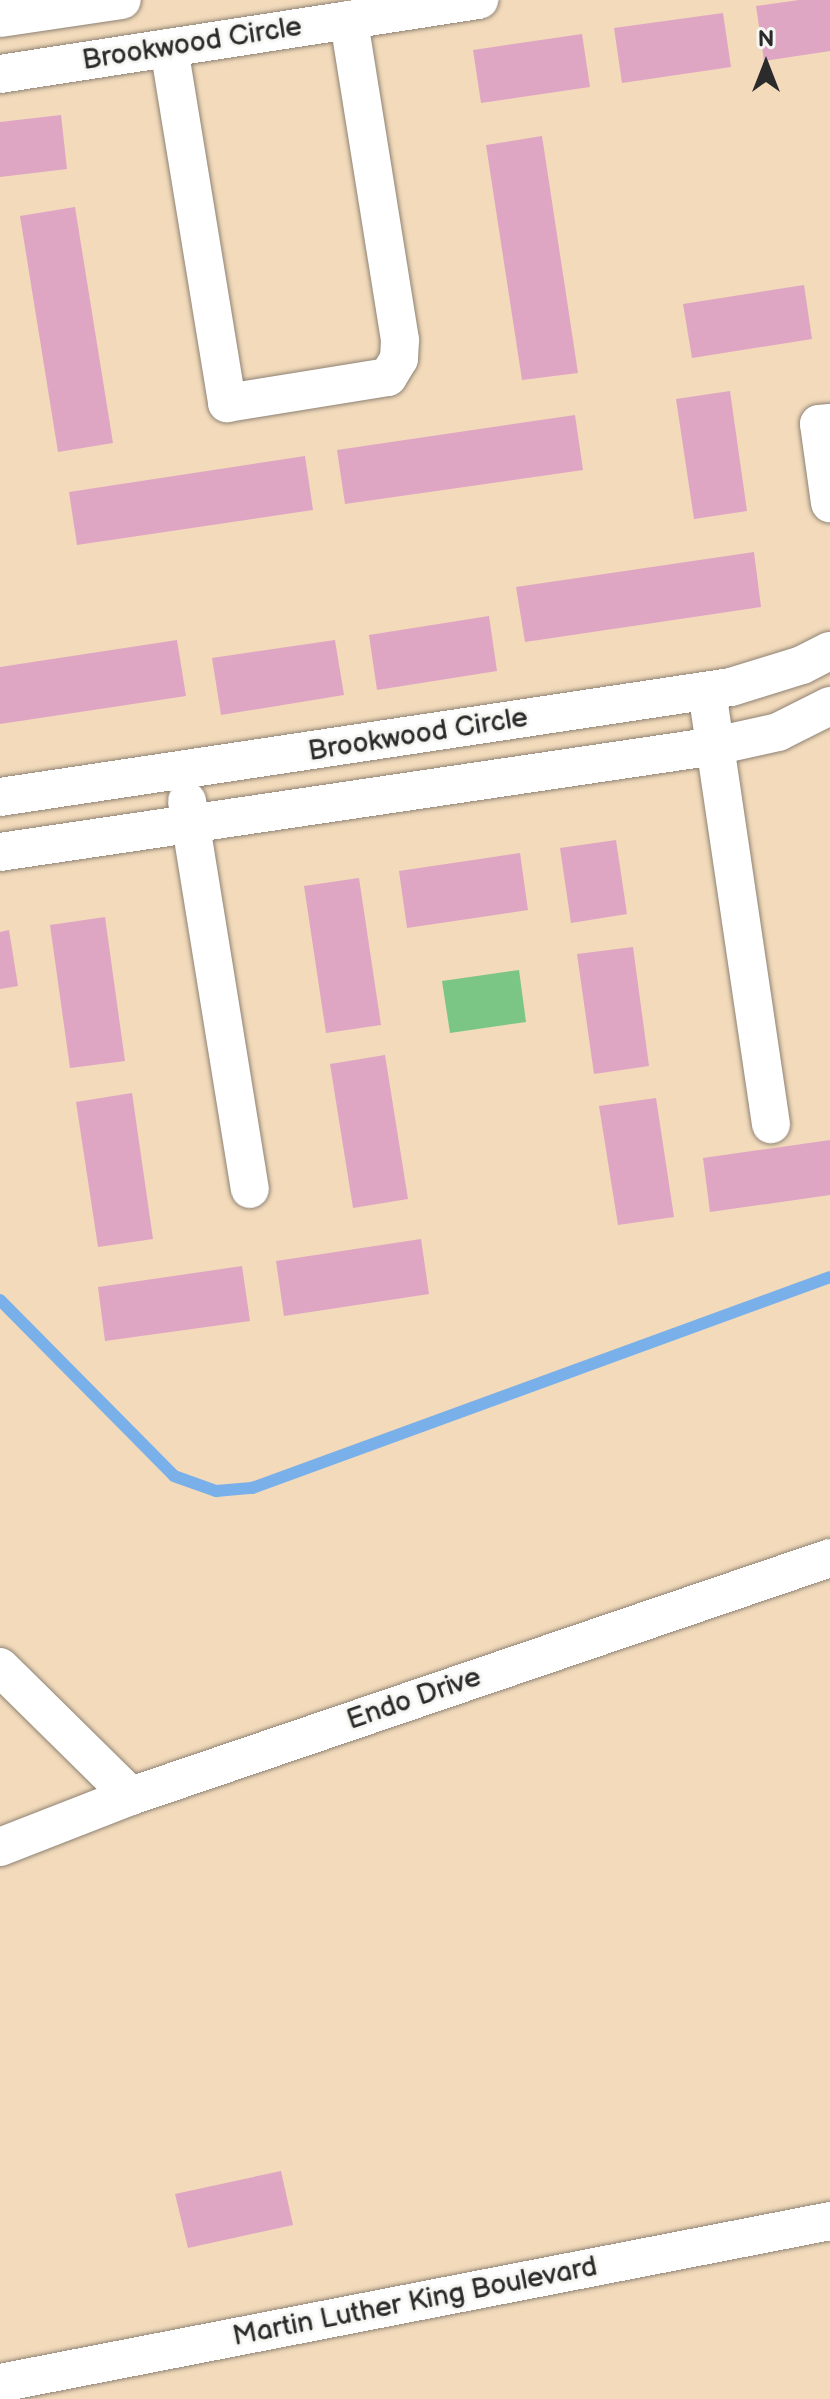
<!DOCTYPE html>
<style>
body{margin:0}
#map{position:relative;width:830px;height:2399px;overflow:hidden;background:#f2dabb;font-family:"Balsamiq Sans",sans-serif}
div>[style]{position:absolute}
.green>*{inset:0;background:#7bc684}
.stream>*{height:12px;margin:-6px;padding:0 6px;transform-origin:6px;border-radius:6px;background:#7ab0e9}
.building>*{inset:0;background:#dfa6c3}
.roads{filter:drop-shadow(0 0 2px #8e8273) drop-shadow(0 0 2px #8e8273)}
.minor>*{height:38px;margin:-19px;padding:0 19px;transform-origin:19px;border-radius:19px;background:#fff}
span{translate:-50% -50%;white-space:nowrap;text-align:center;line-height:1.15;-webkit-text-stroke:6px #f6f6f2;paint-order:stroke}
.street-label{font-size:28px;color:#2b2b2b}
.north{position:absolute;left:726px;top:24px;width:80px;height:80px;-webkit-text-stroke:6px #f6f6f2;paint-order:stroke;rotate:0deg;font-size:22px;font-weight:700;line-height:32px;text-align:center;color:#2b2b2b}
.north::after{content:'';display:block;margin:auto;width:28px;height:36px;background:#2b2b2b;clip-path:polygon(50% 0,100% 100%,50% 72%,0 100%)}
</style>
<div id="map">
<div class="green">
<div style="clip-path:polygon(519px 970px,526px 1022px,450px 1033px,442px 981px)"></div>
</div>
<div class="stream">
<div style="left:0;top:1300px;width:247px;rotate:45.3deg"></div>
<div style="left:174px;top:1476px;width:45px;rotate:19.7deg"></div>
<div style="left:216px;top:1491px;width:36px;rotate:-5deg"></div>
<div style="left:252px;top:1488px;width:615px;rotate:-20.05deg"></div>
</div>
<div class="building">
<div style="clip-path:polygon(799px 0,830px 0,830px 51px,764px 61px,756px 6px)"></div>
<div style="clip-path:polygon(723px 13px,731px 67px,622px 83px,614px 28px)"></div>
<div style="clip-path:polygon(582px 34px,590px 87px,481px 103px,473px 50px)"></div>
<div style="clip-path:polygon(61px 115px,67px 169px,0 177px,0 122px)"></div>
<div style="clip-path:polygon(542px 136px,578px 373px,522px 380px,486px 145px)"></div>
<div style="clip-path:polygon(75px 207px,113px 443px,58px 452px,20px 216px)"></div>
<div style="clip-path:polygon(804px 285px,812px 339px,692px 358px,683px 304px)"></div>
<div style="clip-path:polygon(730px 391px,747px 511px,694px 519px,676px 399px)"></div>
<div style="clip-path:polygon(575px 415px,583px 470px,345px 504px,337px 450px)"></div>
<div style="clip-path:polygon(305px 456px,313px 510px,77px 545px,69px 492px)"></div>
<div style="clip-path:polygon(754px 552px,761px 607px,525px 642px,516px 587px)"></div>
<div style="clip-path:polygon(489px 616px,497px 671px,377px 690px,369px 635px)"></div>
<div style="clip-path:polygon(177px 640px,186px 696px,0 724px,0 667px)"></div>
<div style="clip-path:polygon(335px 640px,344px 695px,221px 715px,212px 658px)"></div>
<div style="clip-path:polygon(616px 840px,627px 914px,571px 923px,560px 848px)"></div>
<div style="clip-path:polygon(520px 853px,528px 910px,407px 928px,399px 871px)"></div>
<div style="clip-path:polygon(359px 878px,381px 1025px,326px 1033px,304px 886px)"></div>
<div style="clip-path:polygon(105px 917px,125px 1061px,70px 1068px,50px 925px)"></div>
<div style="clip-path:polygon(9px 930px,18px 986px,0 989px,0 932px)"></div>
<div style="clip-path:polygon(633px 947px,649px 1066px,594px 1074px,577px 954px)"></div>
<div style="clip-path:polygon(385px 1055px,408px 1199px,353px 1208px,330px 1064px)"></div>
<div style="clip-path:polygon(132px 1093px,153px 1239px,98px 1247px,76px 1102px)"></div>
<div style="clip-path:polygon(656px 1098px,674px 1217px,618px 1225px,599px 1106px)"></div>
<div style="clip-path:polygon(830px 1140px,830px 1195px,710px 1212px,703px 1158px)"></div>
<div style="clip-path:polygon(421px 1239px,429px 1294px,284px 1316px,276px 1261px)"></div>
<div style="clip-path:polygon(242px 1266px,250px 1321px,105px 1341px,98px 1287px)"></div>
<div style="clip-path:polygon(281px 2171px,293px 2225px,188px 2248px,175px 2194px)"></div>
</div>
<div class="roads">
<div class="minor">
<div style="left:0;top:18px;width:123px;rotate:-8.4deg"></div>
<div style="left:169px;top:48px;width:360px;rotate:80.7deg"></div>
<div style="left:227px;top:403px;width:163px;rotate:-9.2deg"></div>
<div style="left:388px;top:377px;width:21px;rotate:-59deg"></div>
<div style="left:399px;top:359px;width:19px;rotate:-87deg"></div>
<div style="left:400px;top:340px;width:324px;rotate:-99.1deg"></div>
<div style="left:0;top:74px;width:485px;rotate:-8.8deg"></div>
<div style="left:830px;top:423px;width:11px;rotate:175deg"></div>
<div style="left:819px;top:424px;width:80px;rotate:82.1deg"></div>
<div style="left:707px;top:691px;width:438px;rotate:81.6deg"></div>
<div style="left:0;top:797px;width:739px;rotate:-8.56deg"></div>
<div style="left:731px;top:687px;width:74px;rotate:-17.2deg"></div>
<div style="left:802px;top:665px;width:31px;rotate:-27deg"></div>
<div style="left:187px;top:801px;width:393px;rotate:80.8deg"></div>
<div style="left:0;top:852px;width:723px;rotate:-8.43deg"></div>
<div style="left:715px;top:746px;width:65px;rotate:-12.5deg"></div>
<div style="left:778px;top:732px;width:58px;rotate:-26.6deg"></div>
<div style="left:0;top:1667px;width:184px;rotate:44.6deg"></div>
<div style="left:0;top:1847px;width:141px;rotate:-21.3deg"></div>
<div style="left:131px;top:1796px;width:738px;rotate:-18.8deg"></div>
<div style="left:0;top:2383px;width:846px;rotate:-11.04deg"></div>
</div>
</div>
<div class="street-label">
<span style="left:192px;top:44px;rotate:-9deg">Brookwood Circle</span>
<span style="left:418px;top:735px;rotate:-9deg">Brookwood Circle</span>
<span style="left:414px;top:1699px;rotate:-19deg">Endo Drive</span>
<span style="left:415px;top:2302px;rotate:-11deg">Martin Luther King Boulevard</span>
</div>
<div class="north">N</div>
</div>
